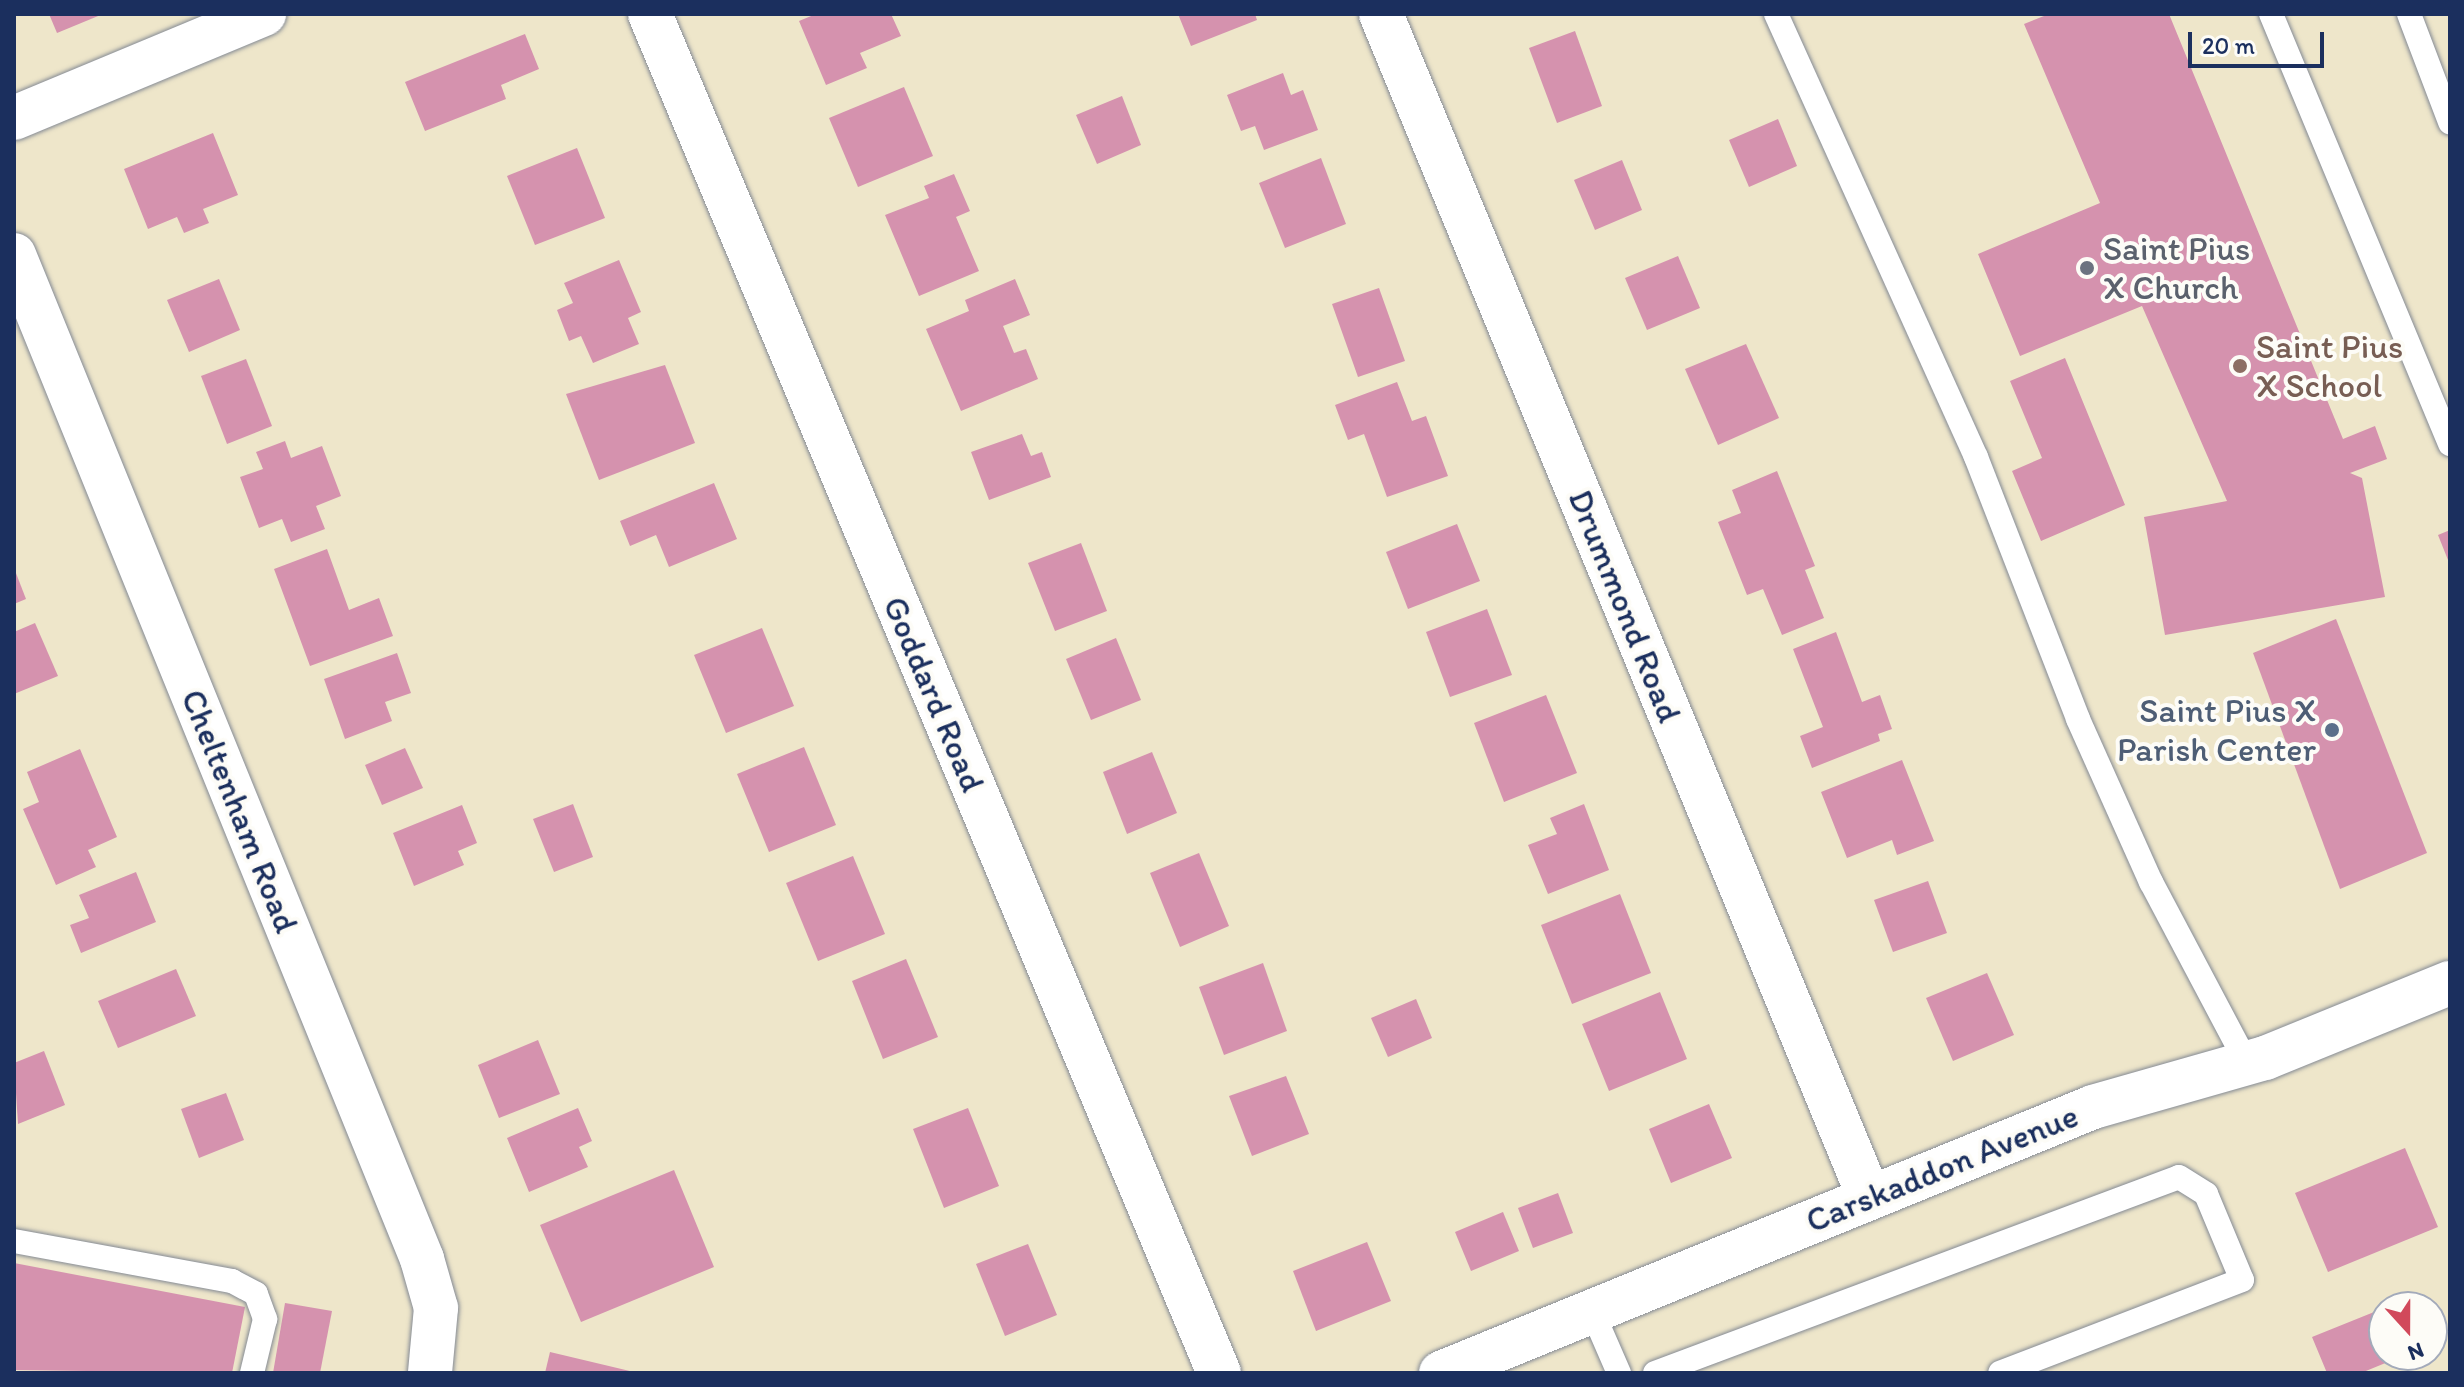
<!DOCTYPE html>
<style>
body{margin:0}
#map{position:relative;width:2464px;height:1387px;overflow:hidden;background:#eee6ca;font-family:Itim,sans-serif}
div>[style]{position:absolute}
.building>*{inset:0;background:#d592ae}
.roads{filter:drop-shadow(0 0 2px #848a94) drop-shadow(0 0 2px #848a94)}
.lane>*{height:24px;margin:-12px;padding:0 12px;transform-origin:12px;border-radius:12px;background:#fff}
.street>*{height:44px;margin:-22px;padding:0 22px;transform-origin:22px;border-radius:22px;background:#fff}
.dots>*{width:22px;height:22px;translate:-50% -50%;box-sizing:border-box;border:4px solid #fdfcf7;border-radius:50%}
span{translate:-50% -50%;white-space:nowrap;text-align:center;line-height:1.15;-webkit-text-stroke:8px #fdfcf7;paint-order:stroke}
.worship-label{font-size:34px;color:#5b616d}
.left{translate:0 -50%;text-align:left}
.education-label{font-size:34px;color:#785e54}
.street-label{font-size:34px;color:#1b2f5e}
.service-label{font-size:34px;color:#4e5e75}
.right{translate:-100% -50%;text-align:right}
.frame{position:absolute;inset:0;border:16px solid #1b2f5e;pointer-events:none}
.north{position:absolute;left:2368px;top:1291px;width:80px;height:80px;box-sizing:border-box;background:#fdfcf7;border:2px solid #a3aaba;border-radius:50%;rotate:159deg;font-size:22px;font-weight:700;line-height:32px;text-align:center;color:#1b2f5e}
.north::after{content:'';display:block;margin:auto;width:28px;height:36px;background:#d1495b;clip-path:polygon(50% 0,100% 100%,50% 72%,0 100%)}
.scale{position:absolute;left:2188px;top:32px;width:136px;height:36px;box-sizing:border-box;border:4px solid #1b2f5e;border-top:0;padding-left:10px;font-size:24px;line-height:28px;white-space:nowrap;color:#1b2f5e;-webkit-text-stroke:6px #fdfcf7;paint-order:stroke}
</style>
<div id="map">
<div class="building">
<div style="clip-path:polygon(49px 14px,103px 14px,57px 33px)"></div>
<div style="clip-path:polygon(816px 14px,891px 14px,901px 36px,860px 53px,867px 68px,826px 85px,799px 21px)"></div>
<div style="clip-path:polygon(1178px 14px,1255px 14px,1257px 20px,1191px 46px)"></div>
<div style="clip-path:polygon(2049px 14px,2169px 14px,2343px 439px,2375px 426px,2387px 459px,2350px 473px,2362px 478px,2385px 597px,2165px 635px,2144px 517px,2227px 501px,2142px 306px,2020px 356px,1978px 254px,2100px 203px,2024px 24px)"></div>
<div style="clip-path:polygon(1575px 31px,1602px 106px,1557px 123px,1529px 48px)"></div>
<div style="clip-path:polygon(525px 34px,539px 69px,501px 85px,506px 99px,425px 131px,405px 82px)"></div>
<div style="clip-path:polygon(1283px 73px,1291px 95px,1303px 90px,1318px 130px,1264px 150px,1255px 126px,1241px 131px,1227px 95px)"></div>
<div style="clip-path:polygon(904px 87px,933px 156px,858px 187px,829px 118px)"></div>
<div style="clip-path:polygon(1122px 96px,1141px 145px,1097px 164px,1076px 115px)"></div>
<div style="clip-path:polygon(1778px 119px,1797px 166px,1749px 187px,1729px 140px)"></div>
<div style="clip-path:polygon(213px 133px,238px 195px,203px 209px,209px 223px,184px 233px,177px 217px,148px 229px,124px 169px)"></div>
<div style="clip-path:polygon(577px 148px,605px 218px,535px 245px,507px 176px)"></div>
<div style="clip-path:polygon(1321px 158px,1346px 224px,1285px 248px,1259px 183px)"></div>
<div style="clip-path:polygon(1622px 160px,1642px 210px,1595px 230px,1574px 180px)"></div>
<div style="clip-path:polygon(954px 174px,970px 211px,956px 217px,979px 271px,919px 296px,885px 215px,929px 198px,924px 186px)"></div>
<div style="clip-path:polygon(1678px 256px,1700px 308px,1647px 330px,1625px 278px)"></div>
<div style="clip-path:polygon(619px 260px,641px 312px,628px 318px,639px 344px,593px 363px,581px 336px,569px 341px,557px 310px,573px 303px,564px 283px)"></div>
<div style="clip-path:polygon(219px 279px,240px 330px,189px 352px,167px 300px)"></div>
<div style="clip-path:polygon(1015px 279px,1030px 315px,1003px 326px,1014px 353px,1026px 349px,1038px 379px,961px 411px,926px 329px,969px 311px,965px 300px)"></div>
<div style="clip-path:polygon(1379px 288px,1405px 361px,1358px 377px,1332px 304px)"></div>
<div style="clip-path:polygon(1746px 344px,1779px 418px,1718px 445px,1685px 369px)"></div>
<div style="clip-path:polygon(2065px 358px,2125px 505px,2041px 541px,2012px 471px,2042px 458px,2010px 381px)"></div>
<div style="clip-path:polygon(246px 359px,272px 426px,227px 444px,201px 376px)"></div>
<div style="clip-path:polygon(665px 365px,695px 443px,599px 480px,566px 394px)"></div>
<div style="clip-path:polygon(1397px 382px,1412px 421px,1426px 416px,1448px 476px,1387px 497px,1364px 434px,1348px 440px,1335px 405px)"></div>
<div style="clip-path:polygon(1022px 434px,1031px 456px,1042px 452px,1051px 477px,989px 500px,971px 452px)"></div>
<div style="clip-path:polygon(285px 441px,291px 458px,322px 446px,341px 496px,316px 506px,325px 529px,291px 542px,282px 519px,259px 528px,240px 477px,263px 469px,256px 452px)"></div>
<div style="clip-path:polygon(1777px 471px,1815px 566px,1805px 570px,1824px 618px,1782px 635px,1763px 589px,1747px 595px,1718px 522px,1741px 513px,1732px 490px)"></div>
<div style="clip-path:polygon(714px 483px,737px 539px,669px 567px,656px 535px,630px 546px,620px 521px)"></div>
<div style="clip-path:polygon(1457px 524px,1480px 581px,1408px 609px,1386px 552px)"></div>
<div style="clip-path:polygon(2450px 530px,2450px 565px,2438px 535px)"></div>
<div style="clip-path:polygon(1081px 543px,1107px 611px,1055px 631px,1028px 563px)"></div>
<div style="clip-path:polygon(327px 549px,349px 610px,379px 598px,393px 636px,310px 666px,274px 569px)"></div>
<div style="clip-path:polygon(14px 568px,26px 599px,14px 604px)"></div>
<div style="clip-path:polygon(1487px 609px,1512px 675px,1450px 697px,1426px 632px)"></div>
<div style="clip-path:polygon(2336px 619px,2427px 853px,2340px 889px,2253px 653px)"></div>
<div style="clip-path:polygon(35px 623px,58px 676px,14px 694px,14px 632px)"></div>
<div style="clip-path:polygon(762px 628px,794px 706px,726px 733px,694px 655px)"></div>
<div style="clip-path:polygon(1836px 632px,1862px 702px,1880px 695px,1892px 729px,1878px 734px,1880px 741px,1812px 768px,1800px 736px,1823px 727px,1793px 649px)"></div>
<div style="clip-path:polygon(1116px 638px,1141px 700px,1091px 720px,1066px 659px)"></div>
<div style="clip-path:polygon(397px 653px,411px 693px,385px 702px,392px 721px,345px 739px,324px 679px)"></div>
<div style="clip-path:polygon(1546px 695px,1577px 773px,1504px 802px,1474px 723px)"></div>
<div style="clip-path:polygon(804px 747px,836px 825px,769px 852px,737px 774px)"></div>
<div style="clip-path:polygon(405px 748px,423px 788px,382px 805px,365px 765px)"></div>
<div style="clip-path:polygon(80px 749px,117px 837px,88px 850px,96px 867px,56px 885px,23px 809px,39px 802px,27px 772px)"></div>
<div style="clip-path:polygon(1152px 752px,1177px 813px,1127px 834px,1103px 772px)"></div>
<div style="clip-path:polygon(1902px 760px,1934px 841px,1897px 855px,1892px 840px,1847px 858px,1821px 792px)"></div>
<div style="clip-path:polygon(573px 804px,593px 857px,554px 872px,533px 819px)"></div>
<div style="clip-path:polygon(1584px 804px,1609px 870px,1548px 894px,1528px 845px,1557px 834px,1550px 818px)"></div>
<div style="clip-path:polygon(462px 805px,477px 843px,458px 851px,464px 865px,414px 886px,393px 833px)"></div>
<div style="clip-path:polygon(1199px 853px,1229px 926px,1180px 947px,1150px 873px)"></div>
<div style="clip-path:polygon(853px 856px,885px 934px,818px 961px,786px 883px)"></div>
<div style="clip-path:polygon(136px 872px,156px 922px,81px 953px,70px 925px,89px 918px,79px 895px)"></div>
<div style="clip-path:polygon(1928px 881px,1947px 933px,1893px 952px,1874px 900px)"></div>
<div style="clip-path:polygon(1620px 894px,1651px 973px,1572px 1004px,1541px 925px)"></div>
<div style="clip-path:polygon(906px 959px,938px 1037px,883px 1059px,852px 981px)"></div>
<div style="clip-path:polygon(1263px 963px,1287px 1031px,1224px 1055px,1199px 987px)"></div>
<div style="clip-path:polygon(176px 969px,196px 1016px,118px 1048px,98px 1001px)"></div>
<div style="clip-path:polygon(1987px 973px,2014px 1035px,1953px 1061px,1926px 998px)"></div>
<div style="clip-path:polygon(1660px 992px,1687px 1059px,1609px 1091px,1582px 1024px)"></div>
<div style="clip-path:polygon(1416px 999px,1432px 1038px,1388px 1057px,1371px 1018px)"></div>
<div style="clip-path:polygon(538px 1040px,560px 1094px,499px 1118px,478px 1065px)"></div>
<div style="clip-path:polygon(44px 1051px,65px 1105px,18px 1124px,14px 1063px)"></div>
<div style="clip-path:polygon(1286px 1076px,1309px 1134px,1252px 1156px,1229px 1096px)"></div>
<div style="clip-path:polygon(226px 1093px,244px 1140px,199px 1158px,181px 1109px)"></div>
<div style="clip-path:polygon(1709px 1104px,1732px 1158px,1671px 1183px,1649px 1129px)"></div>
<div style="clip-path:polygon(578px 1108px,592px 1141px,579px 1147px,588px 1167px,529px 1192px,507px 1138px)"></div>
<div style="clip-path:polygon(968px 1108px,999px 1186px,944px 1208px,913px 1129px)"></div>
<div style="clip-path:polygon(2405px 1148px,2438px 1227px,2328px 1272px,2295px 1193px)"></div>
<div style="clip-path:polygon(674px 1170px,714px 1267px,581px 1322px,540px 1225px)"></div>
<div style="clip-path:polygon(1558px 1193px,1573px 1233px,1533px 1248px,1518px 1208px)"></div>
<div style="clip-path:polygon(1503px 1212px,1519px 1251px,1471px 1271px,1455px 1232px)"></div>
<div style="clip-path:polygon(1367px 1242px,1391px 1301px,1316px 1331px,1293px 1271px)"></div>
<div style="clip-path:polygon(1028px 1244px,1057px 1315px,1005px 1336px,976px 1264px)"></div>
<div style="clip-path:polygon(14px 1263px,245px 1307px,232px 1373px,14px 1370px)"></div>
<div style="clip-path:polygon(285px 1303px,332px 1311px,320px 1373px,273px 1373px)"></div>
<div style="clip-path:polygon(2384px 1308px,2384px 1355px,2405px 1355px,2361px 1373px,2327px 1373px,2312px 1337px)"></div>
<div style="clip-path:polygon(550px 1352px,634px 1372px,634px 1373px,545px 1373px)"></div>
</div>
<div class="roads">
<div class="lane">
<div style="left:1776px;top:14px;width:486px;rotate:65.7deg"></div>
<div style="left:1976px;top:457px;width:281px;rotate:68.7deg"></div>
<div style="left:2078px;top:719px;width:179px;rotate:65.9deg"></div>
<div style="left:2151px;top:882px;width:205px;rotate:62.1deg"></div>
<div style="left:2271px;top:14px;width:466px;rotate:67.4deg"></div>
<div style="left:2409px;top:14px;width:116px;rotate:69.2deg"></div>
<div style="left:14px;top:1241px;width:222px;rotate:10.4deg"></div>
<div style="left:232px;top:1281px;width:27px;rotate:28deg"></div>
<div style="left:256px;top:1294px;width:27px;rotate:70deg"></div>
<div style="left:265px;top:1319px;width:56px;rotate:103.5deg"></div>
<div style="left:1592px;top:1311px;width:68px;rotate:66.5deg"></div>
<div style="left:1655px;top:1373px;width:559px;rotate:-20.51deg"></div>
<div style="left:2179px;top:1177px;width:32px;rotate:32deg"></div>
<div style="left:2206px;top:1194px;width:93px;rotate:67.3deg"></div>
<div style="left:2242px;top:1280px;width:259px;rotate:159deg"></div>
</div>
<div class="street">
<div style="left:650px;top:14px;width:1473px;rotate:67.28deg"></div>
<div style="left:1381px;top:14px;width:1280px;rotate:67.58deg"></div>
<div style="left:14px;top:118px;width:271px;rotate:-22.6deg"></div>
<div style="left:14px;top:255px;width:1084px;rotate:67.88deg"></div>
<div style="left:422px;top:1259px;width:51px;rotate:74.1deg"></div>
<div style="left:436px;top:1308px;width:65px;rotate:95.3deg"></div>
<div style="left:1441px;top:1373px;width:704px;rotate:-22.19deg"></div>
<div style="left:2093px;top:1107px;width:179px;rotate:-15.9deg"></div>
<div style="left:2265px;top:1058px;width:200px;rotate:-22.1deg"></div>
</div>
</div>
<div class="dots">
<div style="left:2087px;top:268px;background:#6b7280"></div>
<div style="left:2240px;top:366px;background:#8d6e63"></div>
<div style="left:2332px;top:730px;background:#5c6f8a"></div>
</div>
<div class="worship-label">
<span class="left" style="left:2103px;top:268px">Saint Pius<br>X Church</span>
</div>
<div class="education-label">
<span class="left" style="left:2256px;top:366px">Saint Pius<br>X School</span>
</div>
<div class="street-label">
<span style="left:1625px;top:606px;rotate:68deg">Drummond Road</span>
<span style="left:934px;top:694px;rotate:67deg">Goddard Road</span>
<span style="left:240px;top:811px;rotate:68deg">Cheltenham Road</span>
<span style="left:1942px;top:1168px;rotate:-22deg">Carskaddon Avenue</span>
</div>
<div class="service-label">
<span class="right" style="left:2316px;top:730px">Saint Pius X<br>Parish Center</span>
</div>
<div class="frame"></div>
<div class="north">N</div>
<div class="scale">20 m</div>
</div>
